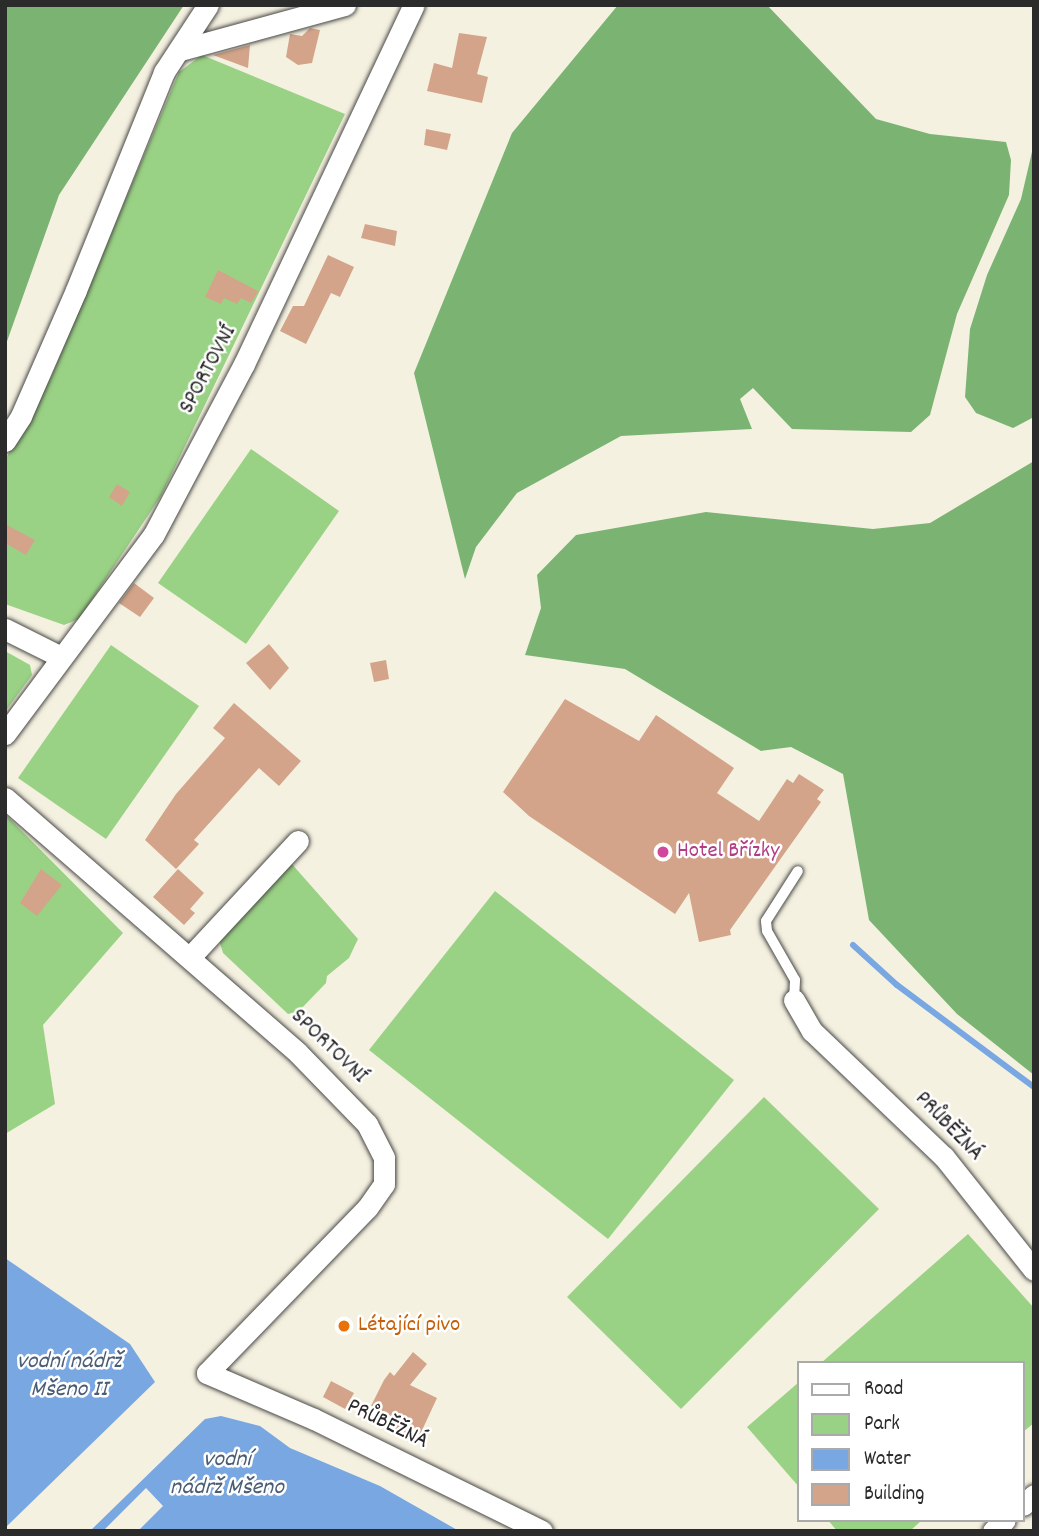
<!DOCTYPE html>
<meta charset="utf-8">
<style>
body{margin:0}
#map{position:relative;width:1039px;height:1536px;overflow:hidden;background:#f5f1e1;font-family:Dekko,sans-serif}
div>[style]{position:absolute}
.green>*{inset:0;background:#9ad285}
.forest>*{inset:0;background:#7bb472}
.water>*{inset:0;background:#78a7e2}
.pier>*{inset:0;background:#f5f1e1}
.stream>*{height:6px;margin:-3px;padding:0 3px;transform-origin:3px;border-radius:3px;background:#78a7e2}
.building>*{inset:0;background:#d3a489}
.roads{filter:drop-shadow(0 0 2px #494946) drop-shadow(0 0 2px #494946)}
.service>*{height:10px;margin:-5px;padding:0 5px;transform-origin:5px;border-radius:5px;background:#fff}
.minor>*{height:21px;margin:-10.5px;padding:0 10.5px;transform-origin:10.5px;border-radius:10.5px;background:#fff}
.dots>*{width:19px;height:19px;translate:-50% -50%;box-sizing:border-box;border:4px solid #fff;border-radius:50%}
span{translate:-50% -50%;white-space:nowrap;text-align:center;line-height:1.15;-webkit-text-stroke:5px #fff;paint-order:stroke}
.street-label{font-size:23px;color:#2b2b2b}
.hotel-label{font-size:23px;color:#b23c85}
.left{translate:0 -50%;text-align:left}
.food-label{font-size:23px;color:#c56008}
.water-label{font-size:24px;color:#4a5d74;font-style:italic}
.frame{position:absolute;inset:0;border:7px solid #2b2b2b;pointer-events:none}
.legend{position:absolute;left:797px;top:1361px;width:228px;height:161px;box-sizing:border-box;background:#fff;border:2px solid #aaa;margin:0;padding:9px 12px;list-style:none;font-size:21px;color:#2b2b2b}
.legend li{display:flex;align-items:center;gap:14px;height:35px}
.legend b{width:35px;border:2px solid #aaa}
</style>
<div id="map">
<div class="green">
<div style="clip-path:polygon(202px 55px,345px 114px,161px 496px,79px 619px,64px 625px,5px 604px,5px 460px,51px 377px,179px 72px)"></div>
<div style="clip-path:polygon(251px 449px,339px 511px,246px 644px,158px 583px)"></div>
<div style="clip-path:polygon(111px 645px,199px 706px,106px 839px,18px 778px)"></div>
<div style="clip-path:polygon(5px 651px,30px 665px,32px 675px,5px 712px)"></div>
<div style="clip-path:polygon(5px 814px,123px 933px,43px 1025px,55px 1104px,5px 1134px)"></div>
<div style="clip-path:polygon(291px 863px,358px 939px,349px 958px,327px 976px,326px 983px,299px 1011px,288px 1014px,223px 953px,219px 940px)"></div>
<div style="clip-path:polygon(495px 891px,734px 1080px,608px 1239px,369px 1050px)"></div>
<div style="clip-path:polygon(764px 1097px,879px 1209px,681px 1409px,567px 1297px)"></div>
<div style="clip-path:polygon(968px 1234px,1034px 1308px,1034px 1423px,1023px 1432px,1023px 1363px,821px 1363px)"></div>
<div style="clip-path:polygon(799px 1382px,799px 1487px,747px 1427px)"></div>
<div style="clip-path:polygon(828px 1520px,922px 1520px,910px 1531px,837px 1531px)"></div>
</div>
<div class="forest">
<div style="clip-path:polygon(5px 5px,184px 5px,59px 195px,5px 347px)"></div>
<div style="clip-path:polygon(618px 5px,767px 5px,876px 119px,930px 134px,1006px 142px,1011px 160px,1009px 195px,957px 314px,930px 415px,911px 432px,792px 429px,753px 388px,740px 399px,752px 429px,621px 436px,517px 493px,476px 547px,465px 579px,414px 373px,512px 133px)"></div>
<div style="clip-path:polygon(1034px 143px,1034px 417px,1013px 428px,976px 413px,965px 397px,970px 329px,987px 275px,1021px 199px)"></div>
<div style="clip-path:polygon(1034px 461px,1034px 1075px,957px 1014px,869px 920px,843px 774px,791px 747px,761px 751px,625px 669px,525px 655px,541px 608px,537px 575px,576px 535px,706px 512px,873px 529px,930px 523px)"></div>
</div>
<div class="water">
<div style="clip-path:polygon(5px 1258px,130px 1344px,155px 1382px,5px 1528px)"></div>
<div style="clip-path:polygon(221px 1416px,260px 1426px,290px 1448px,380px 1486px,459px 1531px,90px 1531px,205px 1419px)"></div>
</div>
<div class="pier">
<div style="clip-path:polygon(146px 1488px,163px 1506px,138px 1531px,103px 1531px)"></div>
</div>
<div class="stream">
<div style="left:853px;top:945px;width:59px;rotate:42.3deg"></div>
<div style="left:897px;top:985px;width:171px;rotate:36.7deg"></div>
</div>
<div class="building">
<div style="clip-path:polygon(310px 28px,320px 30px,312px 63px,298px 65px,286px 57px,290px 34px,302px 36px)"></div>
<div style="clip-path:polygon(459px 33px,487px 37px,477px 74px,488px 77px,482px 103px,427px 91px,434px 63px,452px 68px)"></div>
<div style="clip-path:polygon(250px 45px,248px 68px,213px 55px)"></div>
<div style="clip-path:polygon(426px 129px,451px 134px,447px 150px,424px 145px)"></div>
<div style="clip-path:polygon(365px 224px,397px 231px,395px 246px,361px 238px)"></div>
<div style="clip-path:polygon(328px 255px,354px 267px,340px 297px,331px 293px,306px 344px,280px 331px,293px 306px,304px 306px)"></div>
<div style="clip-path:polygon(218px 270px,258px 291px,251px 303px,241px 298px,237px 304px,224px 298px,221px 304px,205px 297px)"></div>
<div style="clip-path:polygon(117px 484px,130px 492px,122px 506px,109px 497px)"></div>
<div style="clip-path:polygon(5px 524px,35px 540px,26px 555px,5px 543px)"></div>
<div style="clip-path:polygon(134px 583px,154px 598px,140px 617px,119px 603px)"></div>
<div style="clip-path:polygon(269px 644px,289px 668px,270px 690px,246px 663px)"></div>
<div style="clip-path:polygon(386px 660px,389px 679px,374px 682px,370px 663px)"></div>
<div style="clip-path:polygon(565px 699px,639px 741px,656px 715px,734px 768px,717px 793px,759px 821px,787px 779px,793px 783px,799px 774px,824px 790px,817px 799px,821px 802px,730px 930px,731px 935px,699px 942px,689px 893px,675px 914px,529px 816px,503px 792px)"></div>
<div style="clip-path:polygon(234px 703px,301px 761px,279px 786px,259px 768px,194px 840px,199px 844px,176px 869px,145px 840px,176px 794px,225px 738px,213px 728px)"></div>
<div style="clip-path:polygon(41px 869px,62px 885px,37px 916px,20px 903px)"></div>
<div style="clip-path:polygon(178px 869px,204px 893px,190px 909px,195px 913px,184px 925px,153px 897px)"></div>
<div style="clip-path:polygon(413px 1352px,427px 1364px,410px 1385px,437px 1398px,418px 1439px,388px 1426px,393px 1417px,371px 1406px,384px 1380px,390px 1372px,394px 1376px)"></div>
<div style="clip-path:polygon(331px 1381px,354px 1393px,345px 1409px,323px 1397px)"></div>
</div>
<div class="roads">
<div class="service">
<div style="left:794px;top:1000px;width:20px;rotate:-87deg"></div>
<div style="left:795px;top:980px;width:56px;rotate:-119.7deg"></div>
<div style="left:767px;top:931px;width:10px;rotate:-96deg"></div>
<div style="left:766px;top:921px;width:59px;rotate:-57.4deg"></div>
</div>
<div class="minor">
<div style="left:180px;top:50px;width:171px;rotate:-15.3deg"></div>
<div style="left:5px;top:441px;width:30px;rotate:-57deg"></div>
<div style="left:21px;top:416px;width:137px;rotate:-66.4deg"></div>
<div style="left:76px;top:290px;width:235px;rotate:-68deg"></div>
<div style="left:164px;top:72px;width:80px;rotate:-56.7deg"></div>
<div style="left:5px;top:629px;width:63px;rotate:26.6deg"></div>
<div style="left:5px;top:734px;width:249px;rotate:-53.3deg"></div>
<div style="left:154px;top:534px;width:192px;rotate:-62.1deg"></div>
<div style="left:244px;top:364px;width:397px;rotate:-64.7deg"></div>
<div style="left:5px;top:798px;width:388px;rotate:41deg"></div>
<div style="left:298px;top:1053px;width:99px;rotate:45.8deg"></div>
<div style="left:367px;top:1124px;width:38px;rotate:63deg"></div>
<div style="left:384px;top:1158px;width:26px;rotate:90deg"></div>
<div style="left:384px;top:1184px;width:29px;rotate:125deg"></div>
<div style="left:367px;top:1208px;width:230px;rotate:134.1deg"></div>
<div style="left:207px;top:1373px;width:116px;rotate:23.3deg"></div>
<div style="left:314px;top:1419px;width:254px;rotate:26.2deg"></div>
<div style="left:191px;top:956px;width:157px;rotate:-47.1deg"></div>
<div style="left:794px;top:1000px;width:36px;rotate:60deg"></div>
<div style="left:812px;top:1031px;width:182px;rotate:43.7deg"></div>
<div style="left:944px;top:1157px;width:144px;rotate:51.5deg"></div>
<div style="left:1023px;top:1505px;width:15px;rotate:-42deg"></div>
<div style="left:993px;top:1531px;width:16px;rotate:-43deg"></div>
</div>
</div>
<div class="dots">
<div style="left:663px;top:852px;background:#d1479c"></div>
<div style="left:344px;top:1326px;background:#e8710a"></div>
</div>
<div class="street-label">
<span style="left:209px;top:370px;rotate:-62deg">SPORTOVNÍ</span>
<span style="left:328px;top:1047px;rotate:44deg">SPORTOVNÍ</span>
<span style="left:948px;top:1127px;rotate:46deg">PRŮBĚŽNÁ</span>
<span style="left:387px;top:1425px;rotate:26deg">PRŮBĚŽNÁ</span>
</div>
<div class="hotel-label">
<span class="left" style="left:677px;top:852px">Hotel Břízky</span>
</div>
<div class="food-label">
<span class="left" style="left:358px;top:1326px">Létající pivo</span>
</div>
<div class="water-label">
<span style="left:69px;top:1377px">vodní nádrž<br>Mšeno II</span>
<span style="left:227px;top:1475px">vodní<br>nádrž Mšeno</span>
</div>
<div class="frame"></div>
<ul class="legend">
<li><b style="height:9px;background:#fff"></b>Road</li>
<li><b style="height:19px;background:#9ad285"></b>Park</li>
<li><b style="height:19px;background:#78a7e2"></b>Water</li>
<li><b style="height:19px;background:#d3a489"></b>Building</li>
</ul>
</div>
